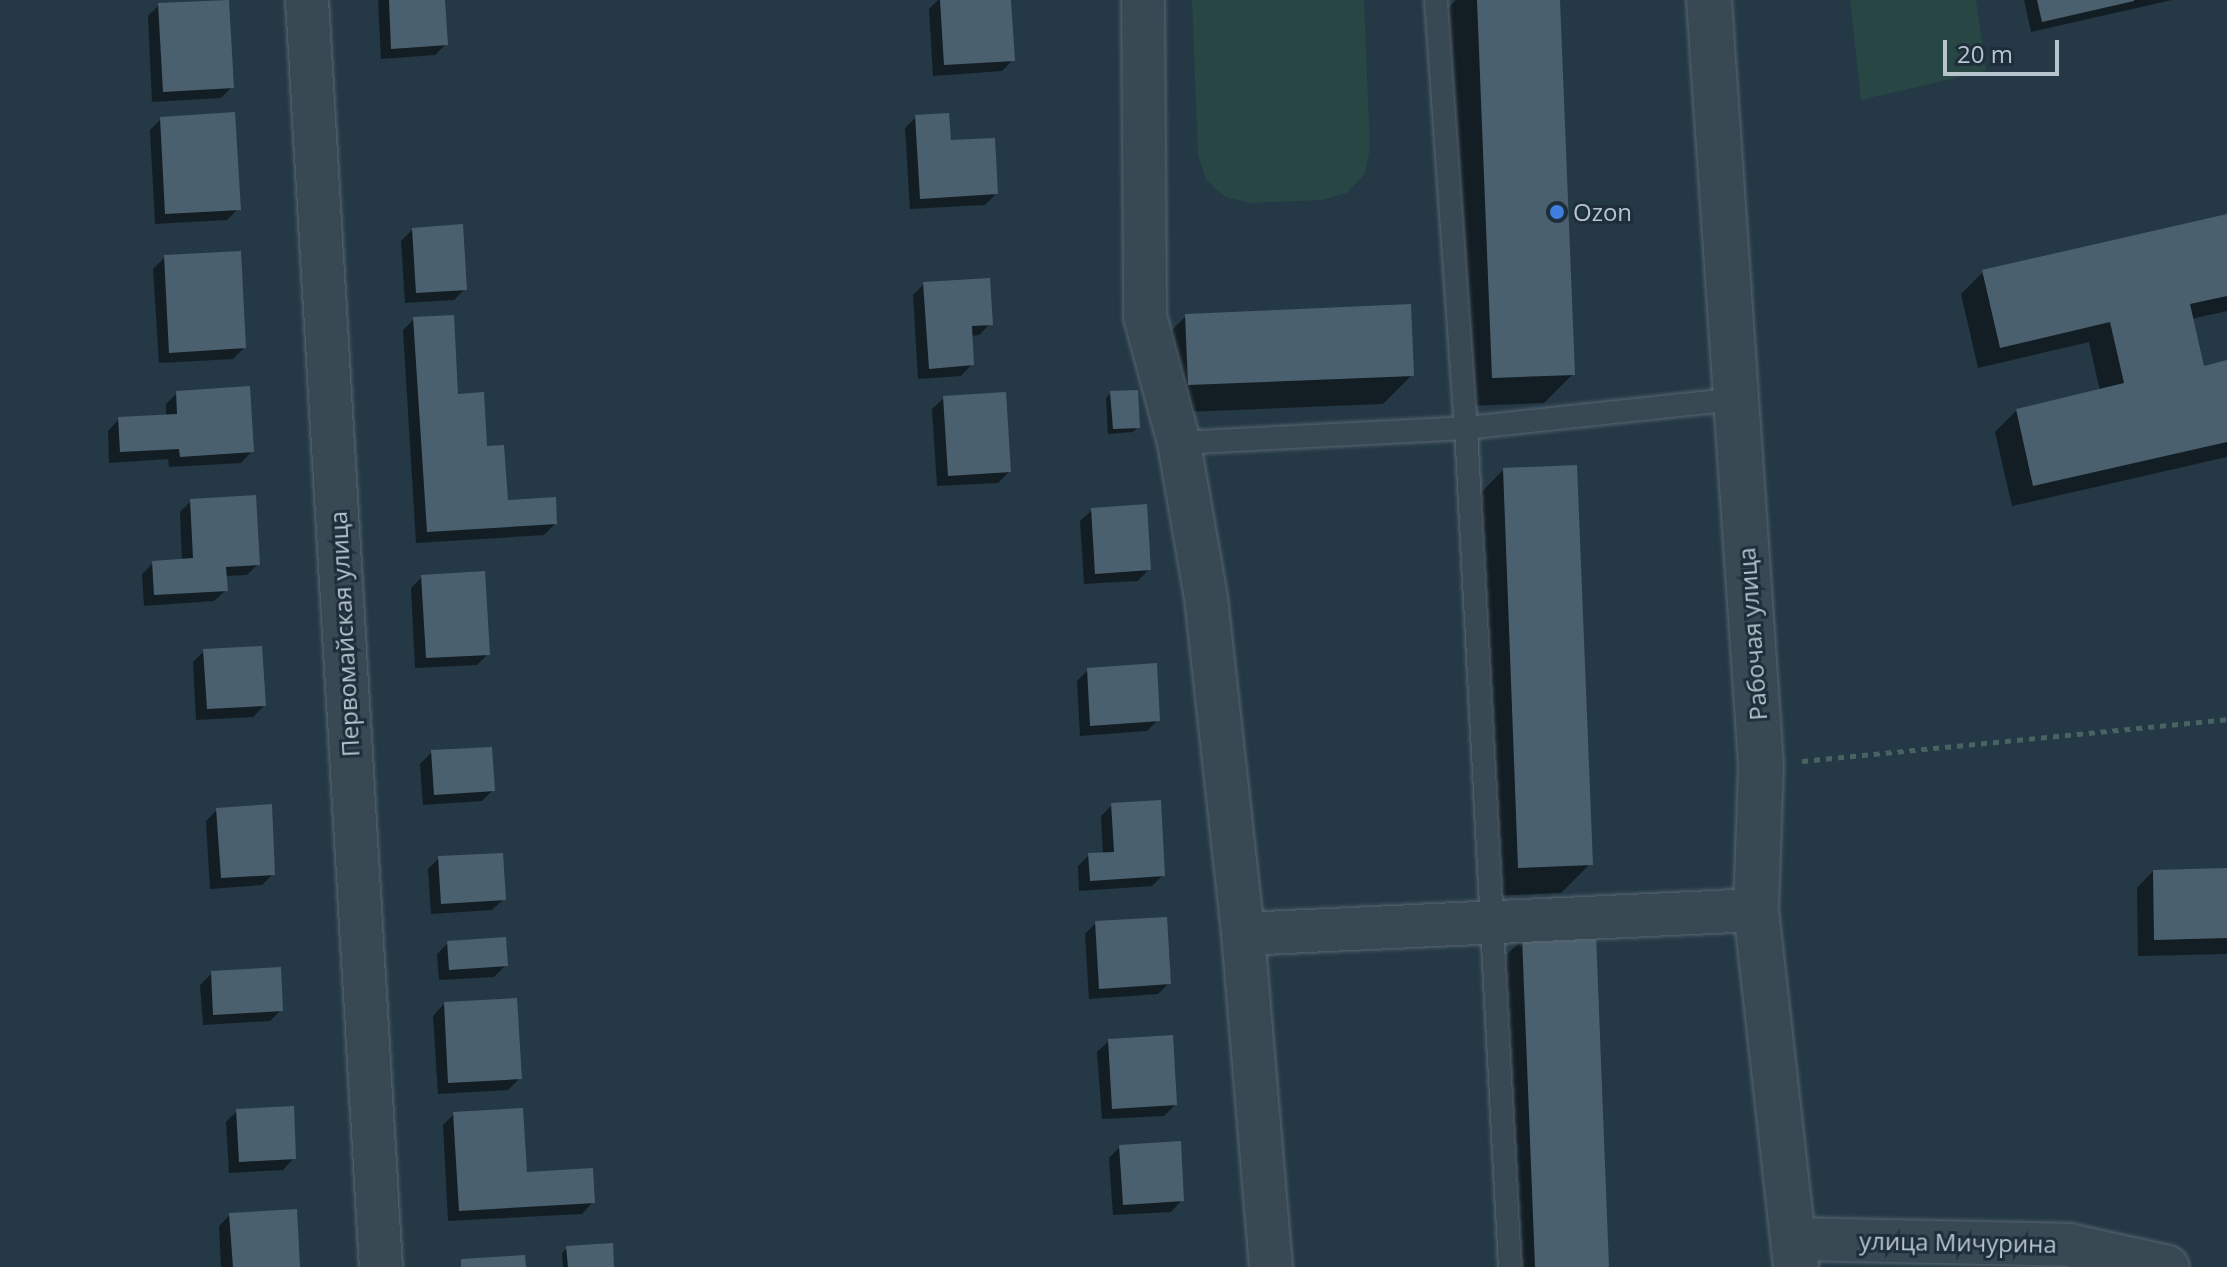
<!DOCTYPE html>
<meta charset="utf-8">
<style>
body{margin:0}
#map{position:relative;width:2227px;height:1267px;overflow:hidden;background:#243845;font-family:"Open Sans",sans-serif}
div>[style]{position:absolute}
.green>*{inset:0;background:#274644}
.shadow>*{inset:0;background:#0007}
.building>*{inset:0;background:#4b606e}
.path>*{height:5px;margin-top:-2.5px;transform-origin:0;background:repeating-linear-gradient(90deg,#476462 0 6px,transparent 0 12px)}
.roads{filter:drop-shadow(0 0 2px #586772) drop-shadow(0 0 2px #586772)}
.service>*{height:22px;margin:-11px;padding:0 11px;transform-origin:11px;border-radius:11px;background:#394954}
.minor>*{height:42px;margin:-21px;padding:0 21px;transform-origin:21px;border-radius:21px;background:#394954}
.tertiary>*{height:44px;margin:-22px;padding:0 22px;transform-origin:22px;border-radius:22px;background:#394954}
.dots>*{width:22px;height:22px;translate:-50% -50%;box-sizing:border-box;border:4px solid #1e2e3a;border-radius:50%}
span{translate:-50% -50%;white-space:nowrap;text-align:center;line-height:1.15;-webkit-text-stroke:6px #1e2e3a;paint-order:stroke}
.poi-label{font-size:24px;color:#b7c4ce}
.left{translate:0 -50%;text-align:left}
.street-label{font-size:24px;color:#b7c4ce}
.scale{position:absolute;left:1943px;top:40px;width:116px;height:36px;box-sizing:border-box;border:4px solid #b7c4ce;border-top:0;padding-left:10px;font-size:24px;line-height:28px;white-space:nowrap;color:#b7c4ce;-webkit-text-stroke:6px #1e2e3a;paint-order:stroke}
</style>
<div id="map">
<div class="green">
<div style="clip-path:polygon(1192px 0,1364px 0,1370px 148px,1365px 174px,1347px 193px,1322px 200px,1250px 203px,1225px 197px,1206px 180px,1198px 155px)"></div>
<div style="clip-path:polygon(1850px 0,1976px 0,1986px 71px,1861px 100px)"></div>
</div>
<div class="shadow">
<div style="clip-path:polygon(378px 0,443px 0,446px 44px,435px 55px,381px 59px)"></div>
<div style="clip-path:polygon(938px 0,1009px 0,1013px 60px,1002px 71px,933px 76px,929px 9px)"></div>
<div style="clip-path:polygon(1456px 0,1558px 0,1573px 374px,1544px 403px,1464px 406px,1448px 8px)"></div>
<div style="clip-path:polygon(2024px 0,2172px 0,2031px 32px)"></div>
<div style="clip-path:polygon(159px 5px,232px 87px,221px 98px,152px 102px,148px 16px)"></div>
<div style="clip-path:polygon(916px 117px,949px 143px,996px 194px,985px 205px,910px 209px,905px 128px)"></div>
<div style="clip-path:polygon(161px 119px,238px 209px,227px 220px,155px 224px,150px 130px)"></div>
<div style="clip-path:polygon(2227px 216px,2227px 311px,2191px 319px,2202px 368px,2227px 362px,2227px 457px,2012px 506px,1995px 432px,2017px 410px,2100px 391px,2089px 342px,1978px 368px,1961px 294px,1983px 272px)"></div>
<div style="clip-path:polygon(412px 230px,465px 289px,454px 300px,405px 303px,401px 241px)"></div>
<div style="clip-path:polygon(165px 257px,244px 348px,233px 359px,159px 363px,153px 269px)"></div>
<div style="clip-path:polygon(924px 284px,990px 324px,979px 335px,971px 336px,972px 364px,961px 376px,918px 379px,913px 295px)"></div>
<div style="clip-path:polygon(1186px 316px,1412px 375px,1383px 404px,1159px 413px,1157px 345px)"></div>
<div style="clip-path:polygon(414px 319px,485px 448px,506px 502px,555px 524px,544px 535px,416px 543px,403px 330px)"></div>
<div style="clip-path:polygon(177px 393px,252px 451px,241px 463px,169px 467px,168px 459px,109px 463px,108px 431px,119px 419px,166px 417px,166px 404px)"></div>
<div style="clip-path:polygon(1111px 393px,1138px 427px,1133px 432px,1108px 434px,1106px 398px)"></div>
<div style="clip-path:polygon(944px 398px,1009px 472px,998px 483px,937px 486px,932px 409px)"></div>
<div style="clip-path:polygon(1503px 470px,1590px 864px,1561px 893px,1490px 896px,1474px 500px)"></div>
<div style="clip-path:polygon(191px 501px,258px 564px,247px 575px,225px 576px,226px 590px,214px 601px,144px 606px,142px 574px,153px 563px,182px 561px,180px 512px)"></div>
<div style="clip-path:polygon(1092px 510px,1149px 569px,1138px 581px,1084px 584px,1080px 521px)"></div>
<div style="clip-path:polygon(422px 577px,488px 654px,477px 665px,415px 668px,411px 588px)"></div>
<div style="clip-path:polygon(204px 651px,264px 706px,253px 717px,196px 720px,193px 662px)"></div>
<div style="clip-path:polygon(1088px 670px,1158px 720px,1147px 731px,1080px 736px,1077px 681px)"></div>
<div style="clip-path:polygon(432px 752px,493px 790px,482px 801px,423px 805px,420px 764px)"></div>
<div style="clip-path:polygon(1112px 805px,1163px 875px,1152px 886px,1079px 891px,1078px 866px,1089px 855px,1103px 854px,1101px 816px)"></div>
<div style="clip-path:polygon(217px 810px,273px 874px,262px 885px,210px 889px,206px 821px)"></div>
<div style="clip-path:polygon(439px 858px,504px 899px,492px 910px,431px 914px,428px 869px)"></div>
<div style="clip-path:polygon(2227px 870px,2227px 954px,2138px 956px,2137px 888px,2153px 871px)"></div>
<div style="clip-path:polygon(1096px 923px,1169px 983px,1158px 994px,1089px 999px,1085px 934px)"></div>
<div style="clip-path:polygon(1523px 939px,1607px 1267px,1505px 1267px,1493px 968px)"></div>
<div style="clip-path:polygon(448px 943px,506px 965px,494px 977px,439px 980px,437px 954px)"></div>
<div style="clip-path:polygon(212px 973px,281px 1010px,270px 1021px,203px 1025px,200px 985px)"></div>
<div style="clip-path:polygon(444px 1004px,520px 1078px,508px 1090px,438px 1094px,433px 1016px)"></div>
<div style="clip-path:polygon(1109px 1041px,1175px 1105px,1164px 1116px,1102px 1119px,1097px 1052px)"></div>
<div style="clip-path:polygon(237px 1111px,294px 1158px,283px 1170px,229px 1173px,226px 1122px)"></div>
<div style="clip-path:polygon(454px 1114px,525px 1174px,593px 1202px,582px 1214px,448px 1221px,443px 1125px)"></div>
<div style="clip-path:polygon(1120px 1147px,1182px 1200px,1171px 1212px,1113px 1215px,1109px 1158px)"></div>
<div style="clip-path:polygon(230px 1215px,298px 1267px,221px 1267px,219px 1226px)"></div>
<div style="clip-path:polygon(567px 1248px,612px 1267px,563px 1267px,562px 1253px)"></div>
</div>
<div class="building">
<div style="clip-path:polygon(229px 0,234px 88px,163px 92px,158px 3px)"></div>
<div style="clip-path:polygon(389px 0,445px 0,448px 45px,391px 49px)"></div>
<div style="clip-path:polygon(940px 0,1011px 0,1015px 61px,944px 65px)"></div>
<div style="clip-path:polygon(1477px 0,1560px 0,1575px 375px,1492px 378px)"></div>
<div style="clip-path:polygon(2037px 0,2134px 0,2134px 1px,2042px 22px)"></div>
<div style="clip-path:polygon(235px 112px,241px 210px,165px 214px,160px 117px)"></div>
<div style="clip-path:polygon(949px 113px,951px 140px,995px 138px,998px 194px,920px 199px,915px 115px)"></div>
<div style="clip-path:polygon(2227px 214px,2227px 296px,2190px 304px,2204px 366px,2227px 360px,2227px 442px,2033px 486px,2016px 409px,2124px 383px,2110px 322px,2000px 348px,1982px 270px)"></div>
<div style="clip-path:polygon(463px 224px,467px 290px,416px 293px,412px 228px)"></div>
<div style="clip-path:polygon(241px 251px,246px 348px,169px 353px,164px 255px)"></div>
<div style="clip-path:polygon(990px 278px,993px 325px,972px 326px,974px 365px,929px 369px,923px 282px)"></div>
<div style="clip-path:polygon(1411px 304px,1414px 376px,1188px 385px,1185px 314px)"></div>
<div style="clip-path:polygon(454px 315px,458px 394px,484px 392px,487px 446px,504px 445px,508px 500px,556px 497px,557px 524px,427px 532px,413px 317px)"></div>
<div style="clip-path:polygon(250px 386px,254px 452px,180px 457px,179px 449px,120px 452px,118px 417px,177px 414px,176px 391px)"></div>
<div style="clip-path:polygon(1138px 390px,1140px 428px,1113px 429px,1110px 391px)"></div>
<div style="clip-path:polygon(1006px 392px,1011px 472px,948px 476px,943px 396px)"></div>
<div style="clip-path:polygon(1577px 465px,1593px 865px,1518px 868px,1503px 468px)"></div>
<div style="clip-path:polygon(256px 495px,260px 565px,226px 567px,228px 591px,154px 595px,152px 561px,193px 558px,190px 499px)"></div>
<div style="clip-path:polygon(1147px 504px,1151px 570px,1095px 574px,1091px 508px)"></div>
<div style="clip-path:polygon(485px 571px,490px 655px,426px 658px,421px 575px)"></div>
<div style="clip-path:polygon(262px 646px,266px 706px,207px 709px,203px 649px)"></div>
<div style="clip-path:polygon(1157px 663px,1160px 721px,1090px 726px,1087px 668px)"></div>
<div style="clip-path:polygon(492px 747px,495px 791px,434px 795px,431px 750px)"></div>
<div style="clip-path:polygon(1161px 800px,1165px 876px,1090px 881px,1088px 853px,1114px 852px,1111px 803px)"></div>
<div style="clip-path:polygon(272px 804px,275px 875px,221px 878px,216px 808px)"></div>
<div style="clip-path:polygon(503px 853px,506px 900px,441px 904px,438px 856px)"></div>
<div style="clip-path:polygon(2227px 868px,2227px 938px,2154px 940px,2153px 870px)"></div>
<div style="clip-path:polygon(1167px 917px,1171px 984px,1099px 989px,1095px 921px)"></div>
<div style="clip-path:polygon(1596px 934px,1609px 1267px,1535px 1267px,1522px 937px)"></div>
<div style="clip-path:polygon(506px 937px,508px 966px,449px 970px,447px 941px)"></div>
<div style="clip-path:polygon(281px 967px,283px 1011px,213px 1015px,211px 971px)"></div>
<div style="clip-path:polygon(517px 998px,522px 1079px,448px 1083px,444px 1002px)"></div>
<div style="clip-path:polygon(1173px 1035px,1177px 1105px,1112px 1109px,1108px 1039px)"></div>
<div style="clip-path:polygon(294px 1106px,296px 1159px,239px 1162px,236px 1109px)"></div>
<div style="clip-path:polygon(523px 1108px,527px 1172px,593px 1168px,595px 1203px,459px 1211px,453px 1112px)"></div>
<div style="clip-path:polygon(1181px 1141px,1184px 1201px,1123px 1205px,1119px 1145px)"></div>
<div style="clip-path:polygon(297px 1209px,300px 1267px,233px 1267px,229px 1213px)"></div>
<div style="clip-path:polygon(613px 1243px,614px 1267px,568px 1267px,566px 1246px)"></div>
<div style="clip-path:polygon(525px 1255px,526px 1267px,461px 1267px,461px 1259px)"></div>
</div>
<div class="path">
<div style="left:1802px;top:761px;width:427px;rotate:-5.6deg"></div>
</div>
<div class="roads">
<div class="service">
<div style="left:1436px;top:0;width:429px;rotate:86deg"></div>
<div style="left:1466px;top:428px;width:840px;rotate:87deg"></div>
<div style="left:1179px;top:443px;width:287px;rotate:-3deg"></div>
<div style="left:1466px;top:428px;width:272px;rotate:-6.1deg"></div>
</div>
<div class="minor">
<div style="left:307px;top:0;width:1269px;rotate:86.66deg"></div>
<div style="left:1143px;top:0;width:316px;rotate:89.6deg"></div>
<div style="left:1145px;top:316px;width:131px;rotate:75deg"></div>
<div style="left:1179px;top:443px;width:157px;rotate:80.1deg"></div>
<div style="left:1206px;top:598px;width:338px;rotate:83.7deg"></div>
<div style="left:1243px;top:934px;width:334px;rotate:85.2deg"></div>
<div style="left:1243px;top:934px;width:514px;rotate:-2.68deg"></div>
<div style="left:1794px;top:1239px;width:275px;rotate:1.2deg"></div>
<div style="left:2069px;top:1245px;width:101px;rotate:12.5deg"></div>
</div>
<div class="tertiary">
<div style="left:1709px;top:0;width:767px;rotate:86.11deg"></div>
<div style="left:1761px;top:765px;width:145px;rotate:92deg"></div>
<div style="left:1756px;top:910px;width:359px;rotate:83.6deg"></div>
</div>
</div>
<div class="dots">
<div style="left:1557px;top:212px;background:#3f7fe0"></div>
</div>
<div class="poi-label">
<span class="left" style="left:1573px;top:212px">Ozon</span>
</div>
<div class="street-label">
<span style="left:344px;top:634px;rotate:-93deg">Первомайская улица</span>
<span style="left:1752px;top:634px;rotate:-94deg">Рабочая улица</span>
<span style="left:1958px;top:1242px;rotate:1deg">улица Мичурина</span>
</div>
<div class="scale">20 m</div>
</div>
